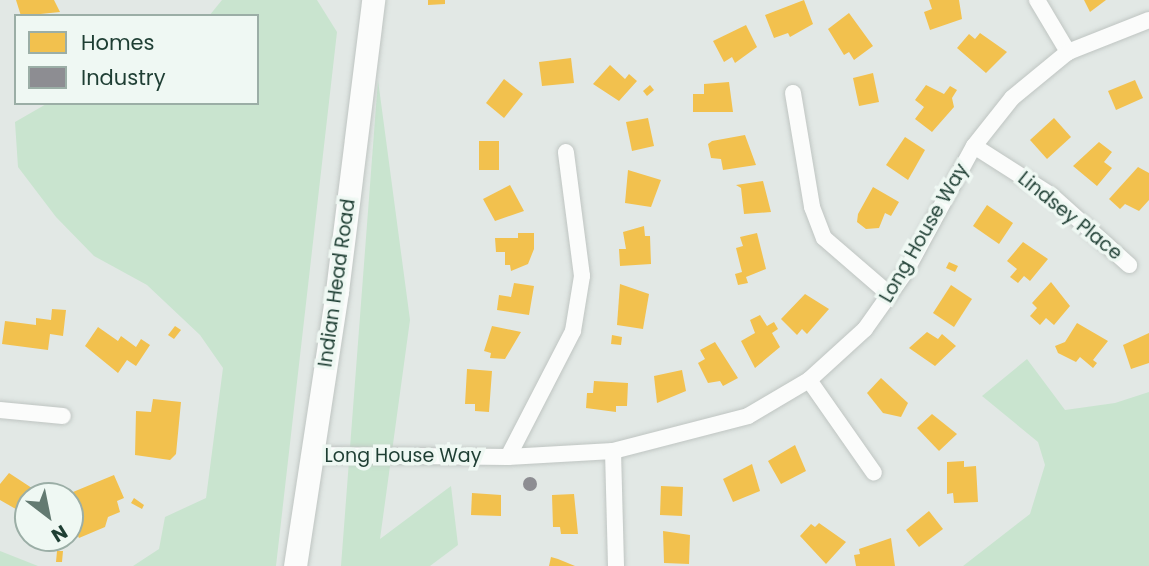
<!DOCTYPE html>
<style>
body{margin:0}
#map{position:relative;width:1149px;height:566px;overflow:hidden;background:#e2e8e5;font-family:Poppins,sans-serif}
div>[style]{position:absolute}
.green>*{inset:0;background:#c9e4cf}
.homes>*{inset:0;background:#f2c14e}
.industry>*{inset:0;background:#8d8d92}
.round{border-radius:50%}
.roads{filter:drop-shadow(0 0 2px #bfc5c2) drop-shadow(0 0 2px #bfc5c2)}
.minor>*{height:16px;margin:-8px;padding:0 8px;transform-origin:8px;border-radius:8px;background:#fbfcfb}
.secondary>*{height:23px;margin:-11.5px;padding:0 11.5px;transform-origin:11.5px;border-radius:11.5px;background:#fbfcfb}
span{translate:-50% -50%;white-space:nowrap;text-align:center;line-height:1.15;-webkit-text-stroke:7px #eff8f3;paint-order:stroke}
.street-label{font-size:19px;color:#1e3e33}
.legend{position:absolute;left:14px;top:14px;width:245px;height:91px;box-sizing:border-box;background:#eff8f3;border:2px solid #9baea6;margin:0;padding:9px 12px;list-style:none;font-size:21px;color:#1e3e33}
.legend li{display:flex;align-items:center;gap:14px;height:35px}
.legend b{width:35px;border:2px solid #9baea6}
.north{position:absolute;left:14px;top:482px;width:70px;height:70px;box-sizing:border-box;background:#eff8f3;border:2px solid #9baea6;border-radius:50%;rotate:148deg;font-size:19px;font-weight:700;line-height:28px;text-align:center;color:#1e3e33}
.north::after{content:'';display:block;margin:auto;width:24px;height:32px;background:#637a71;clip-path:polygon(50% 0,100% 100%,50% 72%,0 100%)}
</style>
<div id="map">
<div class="green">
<div style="clip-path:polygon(222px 0,317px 0,337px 32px,276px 566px,133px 566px,159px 549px,165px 517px,206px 498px,223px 368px,200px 335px,147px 285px,94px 256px,56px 217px,18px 167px,15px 122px,48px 103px,257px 103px,257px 16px,209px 16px)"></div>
<div style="clip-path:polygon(378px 80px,410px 320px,380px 539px,451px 486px,458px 545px,430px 566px,341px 566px)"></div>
<div style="clip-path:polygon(1027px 359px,1065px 410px,1115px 403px,1149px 392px,1149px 566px,963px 566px,1030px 514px,1045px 465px,1038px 442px,982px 396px)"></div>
<div style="clip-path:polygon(0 551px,38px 566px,0 566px)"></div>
</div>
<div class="homes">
<div style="clip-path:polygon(16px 0,54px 0,60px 12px,21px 16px)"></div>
<div style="clip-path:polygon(428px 0,445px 0,445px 4px,428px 5px)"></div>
<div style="clip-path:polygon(804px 0,813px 24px,790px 37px,788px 33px,774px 38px,765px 15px)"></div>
<div style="clip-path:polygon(929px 0,959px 0,962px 19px,930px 30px,924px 12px,932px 9px)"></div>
<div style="clip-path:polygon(1084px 0,1106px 0,1090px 12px)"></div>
<div style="clip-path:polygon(849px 13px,873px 46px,854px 60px,849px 52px,844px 55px,828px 29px)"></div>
<div style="clip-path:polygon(746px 25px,757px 47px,735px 63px,732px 57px,724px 62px,713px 41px)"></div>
<div style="clip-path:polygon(980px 33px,1007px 52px,986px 73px,957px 48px,969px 34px,975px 39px)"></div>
<div style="clip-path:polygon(571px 58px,574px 83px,542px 86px,539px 62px)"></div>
<div style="clip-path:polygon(610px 65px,625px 79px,629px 74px,637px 81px,619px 101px,593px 84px)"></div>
<div style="clip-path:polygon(873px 73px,879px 102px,859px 106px,853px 78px)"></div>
<div style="clip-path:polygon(504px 79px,523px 94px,504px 118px,486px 103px)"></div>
<div style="clip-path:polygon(1135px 80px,1143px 98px,1116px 110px,1108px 91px)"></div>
<div style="clip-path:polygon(729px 82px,733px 112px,693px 112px,693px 94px,704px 94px,704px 84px)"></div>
<div style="clip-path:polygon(650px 85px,654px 90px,647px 96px,643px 91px)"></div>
<div style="clip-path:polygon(926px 85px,944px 94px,950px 86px,957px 90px,952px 98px,954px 107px,932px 132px,915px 119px,924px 107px,915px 100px)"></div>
<div style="clip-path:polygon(648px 118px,654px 146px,632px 151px,626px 122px)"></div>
<div style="clip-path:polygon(1054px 118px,1071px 137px,1047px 159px,1030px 140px)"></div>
<div style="clip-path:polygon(745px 135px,756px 165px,723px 170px,721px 159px,711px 158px,708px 144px,712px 141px)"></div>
<div style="clip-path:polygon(905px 137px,925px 150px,908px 180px,886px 165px)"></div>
<div style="clip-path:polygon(479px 141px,499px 141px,499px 170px,479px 170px)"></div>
<div style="clip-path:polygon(1099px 142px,1112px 152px,1104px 162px,1112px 168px,1097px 186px,1073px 166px)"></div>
<div style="clip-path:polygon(1138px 167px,1149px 173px,1149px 200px,1139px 211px,1125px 204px,1120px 209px,1109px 199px)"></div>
<div style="clip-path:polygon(628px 170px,661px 180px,651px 207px,625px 203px)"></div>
<div style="clip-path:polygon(763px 181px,771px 212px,744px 214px,741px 188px,736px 185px)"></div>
<div style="clip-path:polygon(510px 185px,524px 211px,495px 221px,483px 199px)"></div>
<div style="clip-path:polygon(873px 187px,899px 202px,891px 216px,885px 213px,879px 228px,866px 229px,857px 222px,858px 214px)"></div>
<div style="clip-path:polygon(987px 205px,1013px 223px,999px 244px,973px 226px)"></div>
<div style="clip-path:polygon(644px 226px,645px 236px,650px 236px,651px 264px,620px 266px,619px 249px,626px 249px,623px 232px)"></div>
<div style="clip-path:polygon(518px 233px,534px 233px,534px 249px,528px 264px,511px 271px,510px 265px,505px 265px,505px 252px,496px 252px,495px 238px,518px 238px)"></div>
<div style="clip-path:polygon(757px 233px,766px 269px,746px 277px,748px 283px,738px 285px,735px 274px,742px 272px,736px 248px,743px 246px,740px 237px)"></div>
<div style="clip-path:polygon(1023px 242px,1048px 259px,1030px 281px,1024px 276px,1018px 283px,1010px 277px,1017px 269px,1007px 261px)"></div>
<div style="clip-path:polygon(949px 262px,958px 266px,955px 272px,946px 268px)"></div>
<div style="clip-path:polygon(1051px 282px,1070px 306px,1054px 325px,1046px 318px,1040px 325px,1030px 316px,1037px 308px,1032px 303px)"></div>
<div style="clip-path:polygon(514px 283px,534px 286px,529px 315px,497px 310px,499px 295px,511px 297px)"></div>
<div style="clip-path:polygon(620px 284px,649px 294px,643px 329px,617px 325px)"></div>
<div style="clip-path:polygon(951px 285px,972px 299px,954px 327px,933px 313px)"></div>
<div style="clip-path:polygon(805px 294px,829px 309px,807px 334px,802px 329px,797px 335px,781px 319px)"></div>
<div style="clip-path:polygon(52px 309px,66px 310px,63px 336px,50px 334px,48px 350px,2px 344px,5px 321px,36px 325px,36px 318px,51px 320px)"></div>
<div style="clip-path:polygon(760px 315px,767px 326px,774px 322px,778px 329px,772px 333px,780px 347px,755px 368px,741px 341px,755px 333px,750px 320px)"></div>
<div style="clip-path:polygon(1077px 323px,1108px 341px,1093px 360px,1097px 363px,1093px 368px,1080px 357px,1076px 362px,1058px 353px,1055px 346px,1065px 342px)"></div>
<div style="clip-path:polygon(175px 326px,181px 330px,174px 339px,168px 335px)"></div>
<div style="clip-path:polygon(492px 326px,521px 332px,505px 359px,490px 358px,491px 353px,484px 351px)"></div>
<div style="clip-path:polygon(98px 327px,118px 341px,121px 336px,136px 347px,141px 339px,150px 345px,136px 366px,127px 360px,118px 373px,85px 346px)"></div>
<div style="clip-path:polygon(927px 332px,938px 339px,942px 334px,956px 346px,935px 366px,909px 348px)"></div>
<div style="clip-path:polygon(1149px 333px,1149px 363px,1131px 369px,1123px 345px)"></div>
<div style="clip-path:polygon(612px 335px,622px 337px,621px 345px,611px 344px)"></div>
<div style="clip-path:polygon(715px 342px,738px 378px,723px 386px,720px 381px,708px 383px,698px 363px,705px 359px,700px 350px)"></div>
<div style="clip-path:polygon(467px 369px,492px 371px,489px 412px,475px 411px,475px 404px,465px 404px)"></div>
<div style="clip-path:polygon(682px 370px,686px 391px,657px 403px,654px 376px)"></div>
<div style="clip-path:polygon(881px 378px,908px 403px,901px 417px,883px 413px,867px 393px)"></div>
<div style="clip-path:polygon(594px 381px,628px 383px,627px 406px,616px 406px,616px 412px,586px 408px,587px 393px,593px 393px)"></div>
<div style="clip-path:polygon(153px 399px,181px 402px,176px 454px,170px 460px,135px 455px,136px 411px,151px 412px)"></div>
<div style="clip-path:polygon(932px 414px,957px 434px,939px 451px,917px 428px)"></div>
<div style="clip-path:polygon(795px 445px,806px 471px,781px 484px,768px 461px)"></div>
<div style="clip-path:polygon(964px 461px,964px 467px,976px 466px,978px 502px,954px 503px,953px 493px,947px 494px,947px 462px)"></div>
<div style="clip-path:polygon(752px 464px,760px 491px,733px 502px,723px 479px)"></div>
<div style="clip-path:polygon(9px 473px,44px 496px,28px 496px,28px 516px,0 500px,0 484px)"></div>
<div style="clip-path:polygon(114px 475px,124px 498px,117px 501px,120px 512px,108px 517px,105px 527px,79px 538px,70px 520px,70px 512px,79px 508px,73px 492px)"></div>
<div style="clip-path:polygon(661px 486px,683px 487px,682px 516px,660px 515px)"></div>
<div style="clip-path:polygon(472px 493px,501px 495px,501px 516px,471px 515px)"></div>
<div style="clip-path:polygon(574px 494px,578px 534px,561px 534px,560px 527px,553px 527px,552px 495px)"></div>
<div style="clip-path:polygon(134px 498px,144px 505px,142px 509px,131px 503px)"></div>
<div style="clip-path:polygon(929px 511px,943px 529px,919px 547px,906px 530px)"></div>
<div style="clip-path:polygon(819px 523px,846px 542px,826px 564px,800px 536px,811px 524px,815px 527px)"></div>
<div style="clip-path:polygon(663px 531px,690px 535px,689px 564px,664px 563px)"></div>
<div style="clip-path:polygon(891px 538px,895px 566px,856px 566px,854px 555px,860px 554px,859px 549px)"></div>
<div style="clip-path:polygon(57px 551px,63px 551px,62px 562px,56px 562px)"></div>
<div style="clip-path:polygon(551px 557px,558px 559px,575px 566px,549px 566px)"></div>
</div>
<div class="industry">
<div class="round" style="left:523px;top:477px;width:14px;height:14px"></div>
</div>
<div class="roads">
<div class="minor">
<div style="left:1037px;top:0;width:61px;rotate:59.2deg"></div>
<div style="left:793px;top:93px;width:116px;rotate:80.5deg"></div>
<div style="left:812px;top:207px;width:33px;rotate:69deg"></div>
<div style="left:824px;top:238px;width:87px;rotate:40.8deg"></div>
<div style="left:974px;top:146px;width:91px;rotate:32.5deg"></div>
<div style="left:1051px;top:195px;width:105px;rotate:41.9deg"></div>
<div style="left:809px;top:380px;width:113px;rotate:55deg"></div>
<div style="left:0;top:410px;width:63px;rotate:5.4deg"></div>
<div style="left:613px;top:451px;width:115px;rotate:88.5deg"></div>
<div style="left:312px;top:455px;width:196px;rotate:0.6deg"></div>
<div style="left:508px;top:457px;width:105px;rotate:-3.3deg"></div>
<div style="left:613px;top:451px;width:139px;rotate:-14.5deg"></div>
<div style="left:748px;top:416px;width:71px;rotate:-30.5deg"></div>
<div style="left:809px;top:380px;width:76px;rotate:-42.3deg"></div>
<div style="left:865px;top:329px;width:71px;rotate:-54.7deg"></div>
<div style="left:906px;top:271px;width:142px;rotate:-61.5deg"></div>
<div style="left:974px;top:146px;width:61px;rotate:-51.6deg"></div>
<div style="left:1012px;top:98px;width:72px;rotate:-39.4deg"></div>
<div style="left:1068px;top:52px;width:87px;rotate:-21.6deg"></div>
<div style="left:508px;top:457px;width:142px;rotate:-62.7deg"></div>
<div style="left:573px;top:331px;width:56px;rotate:-80.7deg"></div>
<div style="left:582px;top:276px;width:125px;rotate:-97.4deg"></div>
</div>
<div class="secondary">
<div style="left:295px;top:566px;width:278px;rotate:-81.3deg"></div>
<div style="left:337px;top:291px;width:293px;rotate:-82.9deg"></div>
</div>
</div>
<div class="street-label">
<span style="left:1070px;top:216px;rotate:39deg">Lindsey Place</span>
<span style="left:924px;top:233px;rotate:-60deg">Long House Way</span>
<span style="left:337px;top:283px;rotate:-82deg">Indian Head Road</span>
<span style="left:403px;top:456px">Long House Way</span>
</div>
<ul class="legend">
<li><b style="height:19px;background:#f2c14e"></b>Homes</li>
<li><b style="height:19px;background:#8d8d92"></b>Industry</li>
</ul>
<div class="north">N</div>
</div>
